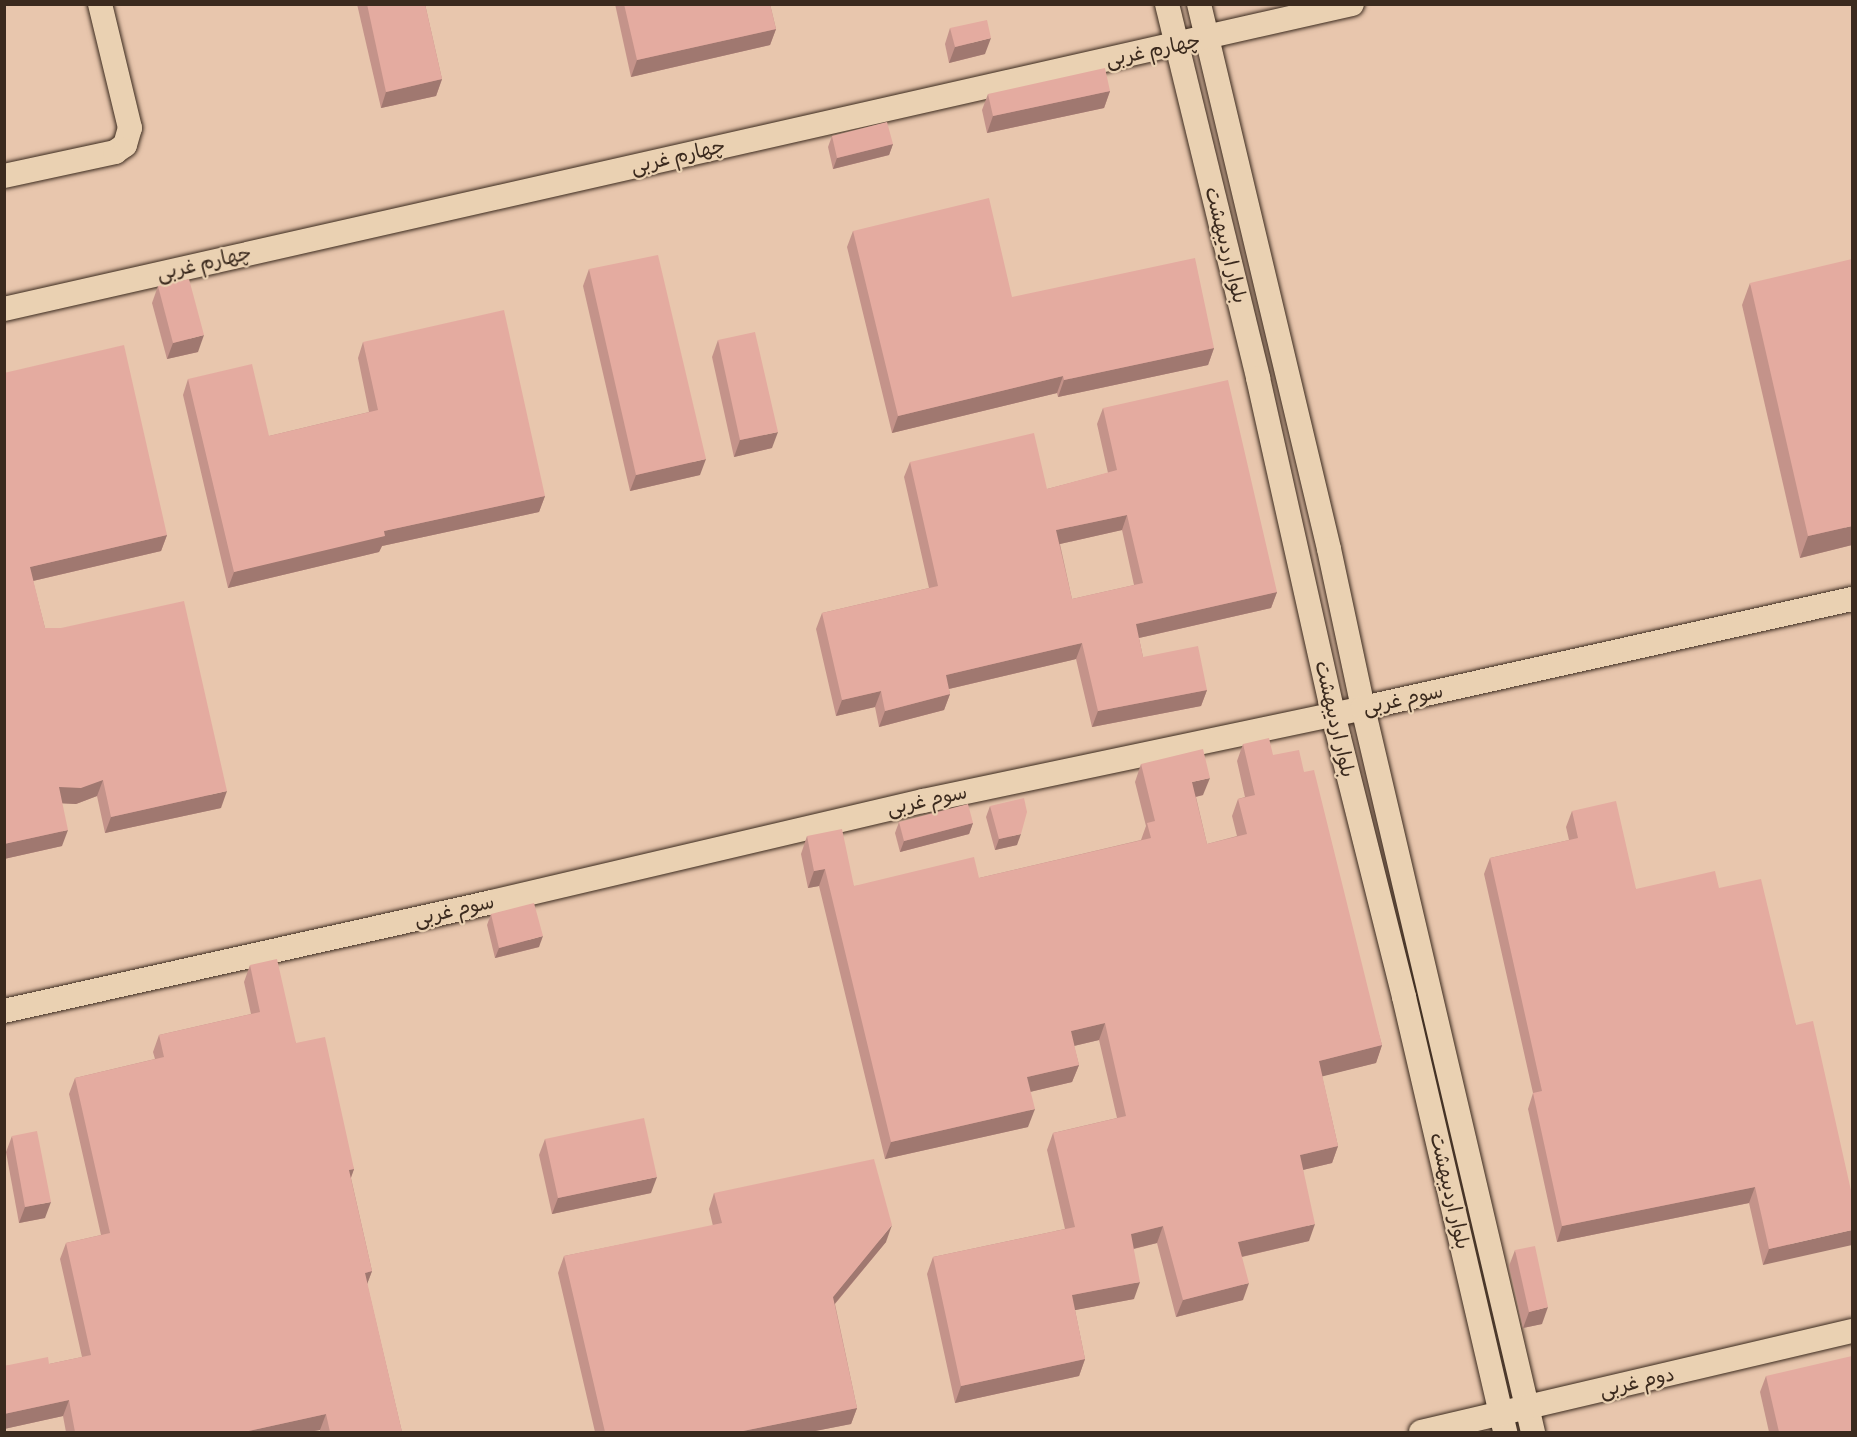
<!DOCTYPE html>
<meta charset="utf-8">
<style>
body{margin:0}
#map{position:relative;width:1857px;height:1437px;overflow:hidden;background:#ead1b2;font-family:Pangolin,"Playpen Sans Arabic",sans-serif}
div>[style]{position:absolute}
.built>*{inset:0;background:#e8c6ad}
.roads{filter:drop-shadow(0 0 2px #3b2a1e) drop-shadow(0 0 2px #3b2a1e)}
.minor>*{height:24px;margin:-12px;padding:0 12px;transform-origin:12px;border-radius:12px;background:#ead1b2}
.wall>*{inset:0;background:#c4938a}
.shaded-wall>*{inset:0;background:#a07870}
.building>*{inset:0;background:#e4aba0}
span{translate:-50% -50%;white-space:nowrap;text-align:center;line-height:1.15;-webkit-text-stroke:4.5px #ead1b2;paint-order:stroke}
.street-label{font-size:20px;color:#3b2a1e}
.frame{position:absolute;inset:0;border:6px solid #3b2a1e;pointer-events:none}
</style>
<div id="map">
<div class="built">
<div style="clip-path:polygon(5px 5px,1852px 5px,1852px 1432px,5px 1432px)"></div>
</div>
<div class="roads">
<div class="minor">
<div style="left:1167px;top:4px;width:385px;rotate:76.3deg"></div>
<div style="left:1258px;top:378px;width:344px;rotate:77.4deg"></div>
<div style="left:1333px;top:714px;width:292px;rotate:75.9deg"></div>
<div style="left:1404px;top:997px;width:447px;rotate:76.9deg"></div>
<div style="left:1199px;top:4px;width:560px;rotate:76.58deg"></div>
<div style="left:1329px;top:549px;width:163px;rotate:77.9deg"></div>
<div style="left:1363px;top:708px;width:744px;rotate:76.79deg"></div>
<div style="left:4px;top:176px;width:114px;rotate:-12.2deg"></div>
<div style="left:115px;top:152px;width:12px;rotate:-35deg"></div>
<div style="left:125px;top:145px;width:18px;rotate:-74deg"></div>
<div style="left:130px;top:128px;width:128px;rotate:-103.6deg"></div>
<div style="left:4px;top:309px;width:1382px;rotate:-12.75deg"></div>
<div style="left:4px;top:1011px;width:500px;rotate:-12.59deg"></div>
<div style="left:492px;top:902px;width:443px;rotate:-13.2deg"></div>
<div style="left:923px;top:801px;width:450px;rotate:-11.9deg"></div>
<div style="left:1363px;top:708px;width:501px;rotate:-12.57deg"></div>
<div style="left:1421px;top:1432px;width:443px;rotate:-13.2deg"></div>
</div>
</div>
<div class="wall">
<div style="clip-path:polygon(357px 4px,425px 4px,442px 79px,436px 96px,381px 108px)"></div>
<div style="clip-path:polygon(615px 4px,770px 4px,776px 29px,770px 45px,631px 77px)"></div>
<div style="clip-path:polygon(950px 28px,985px 54px,949px 63px,945px 44px)"></div>
<div style="clip-path:polygon(1110px 91px,1104px 108px,987px 133px,982px 110px,988px 94px)"></div>
<div style="clip-path:polygon(832px 136px,893px 144px,889px 155px,833px 169px,828px 147px)"></div>
<div style="clip-path:polygon(853px 231px,1012px 297px,1214px 348px,1208px 365px,1058px 397px,1057px 393px,892px 433px,847px 247px)"></div>
<div style="clip-path:polygon(589px 269px,700px 475px,630px 491px,583px 286px)"></div>
<div style="clip-path:polygon(1750px 283px,1852px 545px,1800px 558px,1742px 305px)"></div>
<div style="clip-path:polygon(158px 286px,198px 352px,167px 359px,152px 303px)"></div>
<div style="clip-path:polygon(718px 340px,772px 448px,734px 457px,712px 357px)"></div>
<div style="clip-path:polygon(363px 342px,545px 496px,539px 512px,382px 546px,379px 552px,228px 588px,183px 395px,188px 379px,269px 436px,369px 412px,358px 358px)"></div>
<div style="clip-path:polygon(4px 373px,167px 535px,161px 551px,33px 581px,45px 628px,221px 808px,105px 833px,97px 796px,76px 804px,62px 803px,62px 846px,4px 859px)"></div>
<div style="clip-path:polygon(evenodd,1103px 408px,1277px 592px,1271px 608px,1139px 638px,1143px 657px,1207px 690px,1201px 706px,1092px 727px,1076px 659px,949px 689px,950px 694px,944px 710px,879px 727px,875px 707px,836px 716px,816px 629px,822px 613px,929px 588px,904px 477px,910px 462px,1047px 489px,1108px 473px,1097px 424px,1103px 408px,1122px 530px,1134px 585px,1072px 599px,1060px 544px,1122px 530px)"></div>
<div style="clip-path:polygon(1243px 744px,1273px 755px,1304px 772px,1382px 1045px,1376px 1063px,1322px 1076px,1338px 1146px,1332px 1163px,1303px 1170px,1309px 1241px,1242px 1257px,1243px 1300px,1176px 1317px,1157px 1243px,1134px 1249px,1134px 1299px,1075px 1310px,1085px 1359px,1079px 1376px,955px 1403px,927px 1274px,933px 1257px,1065px 1229px,1047px 1150px,1053px 1133px,1117px 1118px,1099px 1040px,1074px 1046px,1079px 1065px,1072px 1082px,1030px 1092px,1028px 1127px,885px 1159px,819px 886px,808px 888px,801px 854px,807px 836px,854px 886px,979px 878px,1141px 840px,1146px 826px,1135px 782px,1141px 764px,1203px 795px,1196px 797px,1207px 844px,1237px 836px,1232px 816px,1238px 799px,1245px 797px,1237px 761px)"></div>
<div style="clip-path:polygon(990px 806px,1017px 845px,995px 850px,986px 817px)"></div>
<div style="clip-path:polygon(1572px 811px,1636px 889px,1719px 888px,1796px 1025px,1852px 1195px,1763px 1265px,1749px 1203px,1557px 1242px,1528px 1109px,1533px 1093px,1484px 874px,1490px 858px,1569px 840px,1566px 827px)"></div>
<div style="clip-path:polygon(899px 822px,973px 823px,969px 834px,900px 852px,895px 833px)"></div>
<div style="clip-path:polygon(491px 914px,539px 947px,495px 958px,487px 925px)"></div>
<div style="clip-path:polygon(250px 965px,296px 1043px,354px 1169px,351px 1178px,372px 1271px,367px 1284px,402px 1432px,320px 1432px,320px 1430px,308px 1432px,66px 1432px,63px 1416px,4px 1429px,4px 1366px,49px 1364px,82px 1357px,60px 1259px,66px 1243px,101px 1235px,69px 1094px,75px 1078px,155px 1059px,153px 1052px,159px 1035px,251px 1014px,244px 982px)"></div>
<div style="clip-path:polygon(12px 1136px,45px 1218px,19px 1223px,6px 1152px)"></div>
<div style="clip-path:polygon(545px 1139px,651px 1193px,552px 1214px,539px 1155px)"></div>
<div style="clip-path:polygon(714px 1193px,886px 1242px,835px 1304px,857px 1408px,851px 1424px,810px 1432px,595px 1432px,558px 1273px,564px 1256px,713px 1226px,709px 1209px)"></div>
<div style="clip-path:polygon(1515px 1250px,1542px 1324px,1523px 1328px,1509px 1266px)"></div>
<div style="clip-path:polygon(1766px 1376px,1852px 1432px,1769px 1432px,1760px 1392px)"></div>
</div>
<div class="shaded-wall">
<div style="clip-path:polygon(776px 29px,770px 45px,631px 77px,637px 60px)"></div>
<div style="clip-path:polygon(991px 38px,985px 54px,949px 63px,955px 47px)"></div>
<div style="clip-path:polygon(442px 79px,436px 96px,381px 108px,386px 92px)"></div>
<div style="clip-path:polygon(1110px 91px,1104px 108px,987px 133px,993px 116px)"></div>
<div style="clip-path:polygon(893px 144px,889px 155px,833px 169px,837px 158px)"></div>
<div style="clip-path:polygon(204px 335px,198px 352px,167px 359px,173px 343px)"></div>
<div style="clip-path:polygon(1214px 348px,1208px 365px,1058px 397px,1064px 380px)"></div>
<div style="clip-path:polygon(1063px 376px,1057px 393px,892px 433px,898px 416px)"></div>
<div style="clip-path:polygon(778px 432px,772px 448px,734px 457px,740px 440px)"></div>
<div style="clip-path:polygon(706px 459px,700px 475px,630px 491px,636px 475px)"></div>
<div style="clip-path:polygon(545px 496px,539px 512px,382px 546px,379px 552px,228px 588px,234px 572px,384px 531px)"></div>
<div style="clip-path:polygon(1127px 515px,1122px 530px,1051px 546px,1056px 530px)"></div>
<div style="clip-path:polygon(1852px 526px,1852px 545px,1800px 558px,1808px 536px)"></div>
<div style="clip-path:polygon(167px 535px,161px 551px,24px 583px,30px 567px)"></div>
<div style="clip-path:polygon(1277px 592px,1271px 608px,1130px 640px,1136px 624px)"></div>
<div style="clip-path:polygon(1082px 643px,1076px 659px,940px 691px,946px 675px)"></div>
<div style="clip-path:polygon(1207px 690px,1201px 706px,1092px 727px,1098px 711px)"></div>
<div style="clip-path:polygon(881px 691px,875px 707px,836px 716px,842px 700px)"></div>
<div style="clip-path:polygon(950px 694px,944px 710px,879px 727px,885px 711px)"></div>
<div style="clip-path:polygon(1210px 778px,1203px 795px,1186px 799px,1192px 782px)"></div>
<div style="clip-path:polygon(103px 780px,97px 796px,76px 804px,53px 803px,59px 787px)"></div>
<div style="clip-path:polygon(227px 791px,221px 808px,105px 833px,111px 817px)"></div>
<div style="clip-path:polygon(973px 823px,969px 834px,900px 852px,904px 841px)"></div>
<div style="clip-path:polygon(68px 830px,62px 846px,4px 859px,4px 844px)"></div>
<div style="clip-path:polygon(1021px 834px,1017px 845px,995px 850px,999px 839px)"></div>
<div style="clip-path:polygon(825px 869px,819px 886px,808px 888px,814px 871px)"></div>
<div style="clip-path:polygon(543px 936px,539px 947px,495px 958px,499px 948px)"></div>
<div style="clip-path:polygon(1105px 1023px,1099px 1040px,1065px 1048px,1071px 1031px)"></div>
<div style="clip-path:polygon(1382px 1045px,1376px 1063px,1312px 1079px,1319px 1061px)"></div>
<div style="clip-path:polygon(1079px 1065px,1072px 1082px,1021px 1094px,1027px 1077px)"></div>
<div style="clip-path:polygon(1035px 1109px,1028px 1127px,885px 1159px,891px 1142px)"></div>
<div style="clip-path:polygon(1338px 1146px,1332px 1163px,1294px 1172px,1300px 1155px)"></div>
<div style="clip-path:polygon(354px 1169px,348px 1185px,349px 1170px)"></div>
<div style="clip-path:polygon(657px 1177px,651px 1193px,552px 1214px,558px 1198px)"></div>
<div style="clip-path:polygon(1755px 1187px,1749px 1203px,1557px 1242px,1562px 1226px)"></div>
<div style="clip-path:polygon(51px 1202px,45px 1218px,19px 1223px,25px 1207px)"></div>
<div style="clip-path:polygon(1315px 1224px,1309px 1241px,1232px 1259px,1238px 1242px)"></div>
<div style="clip-path:polygon(892px 1225px,886px 1242px,827px 1313px,833px 1297px)"></div>
<div style="clip-path:polygon(1163px 1226px,1157px 1243px,1124px 1251px,1131px 1234px)"></div>
<div style="clip-path:polygon(1852px 1230px,1852px 1245px,1763px 1265px,1769px 1249px)"></div>
<div style="clip-path:polygon(372px 1271px,366px 1287px,365px 1273px)"></div>
<div style="clip-path:polygon(1140px 1282px,1134px 1299px,1065px 1312px,1072px 1295px)"></div>
<div style="clip-path:polygon(1249px 1283px,1243px 1300px,1176px 1317px,1183px 1300px)"></div>
<div style="clip-path:polygon(1548px 1307px,1542px 1324px,1523px 1328px,1529px 1312px)"></div>
<div style="clip-path:polygon(1085px 1359px,1079px 1376px,955px 1403px,961px 1386px)"></div>
<div style="clip-path:polygon(69px 1400px,63px 1416px,4px 1429px,4px 1414px)"></div>
<div style="clip-path:polygon(857px 1408px,851px 1424px,810px 1432px,738px 1432px)"></div>
<div style="clip-path:polygon(326px 1414px,320px 1430px,308px 1432px,244px 1432px)"></div>
</div>
<div class="building">
<div style="clip-path:polygon(367px 4px,425px 4px,442px 79px,386px 92px)"></div>
<div style="clip-path:polygon(624px 4px,770px 4px,776px 29px,637px 60px)"></div>
<div style="clip-path:polygon(987px 20px,991px 38px,955px 47px,950px 28px)"></div>
<div style="clip-path:polygon(1105px 68px,1110px 91px,993px 116px,988px 94px)"></div>
<div style="clip-path:polygon(887px 122px,893px 144px,837px 158px,832px 136px)"></div>
<div style="clip-path:polygon(989px 198px,1012px 297px,1195px 258px,1214px 348px,1064px 380px,1063px 376px,898px 416px,853px 231px)"></div>
<div style="clip-path:polygon(658px 255px,706px 459px,636px 475px,589px 269px)"></div>
<div style="clip-path:polygon(1852px 259px,1852px 526px,1808px 536px,1750px 283px)"></div>
<div style="clip-path:polygon(189px 279px,204px 335px,173px 343px,158px 286px)"></div>
<div style="clip-path:polygon(504px 310px,545px 496px,384px 531px,385px 536px,234px 572px,188px 379px,252px 364px,269px 436px,378px 410px,363px 342px)"></div>
<div style="clip-path:polygon(755px 332px,778px 432px,740px 440px,718px 340px)"></div>
<div style="clip-path:polygon(124px 345px,167px 535px,30px 567px,45px 628px,61px 628px,184px 601px,227px 791px,111px 817px,103px 780px,81px 788px,59px 787px,68px 830px,4px 844px,4px 373px)"></div>
<div style="clip-path:polygon(evenodd,1228px 380px,1277px 592px,1136px 624px,1143px 657px,1198px 646px,1207px 690px,1098px 711px,1082px 643px,946px 675px,950px 694px,885px 711px,881px 691px,842px 700px,822px 613px,938px 586px,910px 462px,1034px 433px,1047px 489px,1117px 470px,1103px 408px,1228px 380px,1127px 515px,1143px 583px,1072px 599px,1056px 530px,1127px 515px)"></div>
<div style="clip-path:polygon(1269px 738px,1273px 755px,1299px 750px,1304px 772px,1314px 770px,1382px 1045px,1319px 1061px,1338px 1146px,1300px 1155px,1315px 1224px,1238px 1242px,1249px 1283px,1183px 1300px,1163px 1226px,1131px 1234px,1140px 1282px,1072px 1295px,1085px 1359px,961px 1386px,933px 1257px,1075px 1227px,1053px 1133px,1126px 1116px,1105px 1023px,1071px 1031px,1079px 1065px,1027px 1077px,1035px 1109px,891px 1142px,825px 869px,814px 871px,807px 836px,842px 829px,854px 886px,974px 857px,979px 878px,1151px 838px,1147px 823px,1155px 821px,1141px 764px,1203px 749px,1210px 778px,1192px 782px,1207px 844px,1247px 834px,1238px 799px,1255px 795px,1243px 744px)"></div>
<div style="clip-path:polygon(1024px 798px,1027px 812px,1021px 834px,999px 839px,990px 806px)"></div>
<div style="clip-path:polygon(1616px 801px,1636px 889px,1715px 871px,1719px 888px,1761px 879px,1796px 1025px,1813px 1021px,1852px 1195px,1852px 1230px,1769px 1249px,1755px 1187px,1562px 1226px,1533px 1093px,1542px 1091px,1490px 858px,1578px 838px,1572px 811px)"></div>
<div style="clip-path:polygon(968px 804px,973px 823px,904px 841px,899px 822px)"></div>
<div style="clip-path:polygon(534px 903px,543px 936px,499px 948px,491px 914px)"></div>
<div style="clip-path:polygon(277px 959px,296px 1043px,325px 1037px,354px 1169px,349px 1170px,372px 1271px,365px 1273px,402px 1432px,330px 1432px,326px 1414px,244px 1432px,75px 1432px,69px 1400px,4px 1414px,4px 1366px,48px 1357px,49px 1364px,91px 1355px,66px 1243px,110px 1233px,75px 1078px,164px 1057px,159px 1035px,260px 1012px,250px 965px)"></div>
<div style="clip-path:polygon(644px 1118px,657px 1177px,558px 1198px,545px 1139px)"></div>
<div style="clip-path:polygon(37px 1131px,51px 1202px,25px 1207px,12px 1136px)"></div>
<div style="clip-path:polygon(874px 1159px,892px 1225px,833px 1297px,857px 1408px,738px 1432px,605px 1432px,564px 1256px,722px 1223px,714px 1193px)"></div>
<div style="clip-path:polygon(1535px 1246px,1548px 1307px,1529px 1312px,1515px 1250px)"></div>
<div style="clip-path:polygon(1852px 1356px,1852px 1432px,1779px 1432px,1766px 1376px)"></div>
</div>
<div class="street-label">
<span style="left:1153px;top:50px;rotate:-12deg">چهارم غربی</span>
<span style="left:678px;top:156px;rotate:-13deg">چهارم غربی</span>
<span style="left:1226px;top:245px;rotate:76deg">بلوار اردیبهشت</span>
<span style="left:204px;top:263px;rotate:-13deg">چهارم غربی</span>
<span style="left:1403px;top:699px;rotate:-12deg">سوم غربی</span>
<span style="left:1335px;top:719px;rotate:77deg">بلوار اردیبهشت</span>
<span style="left:927px;top:800px;rotate:-12deg">سوم غربی</span>
<span style="left:454px;top:910px;rotate:-13deg">سوم غربی</span>
<span style="left:1450px;top:1191px;rotate:77deg">بلوار اردیبهشت</span>
<span style="left:1637px;top:1382px;rotate:-13deg">دوم غربی</span>
</div>
<div class="frame"></div>
</div>
